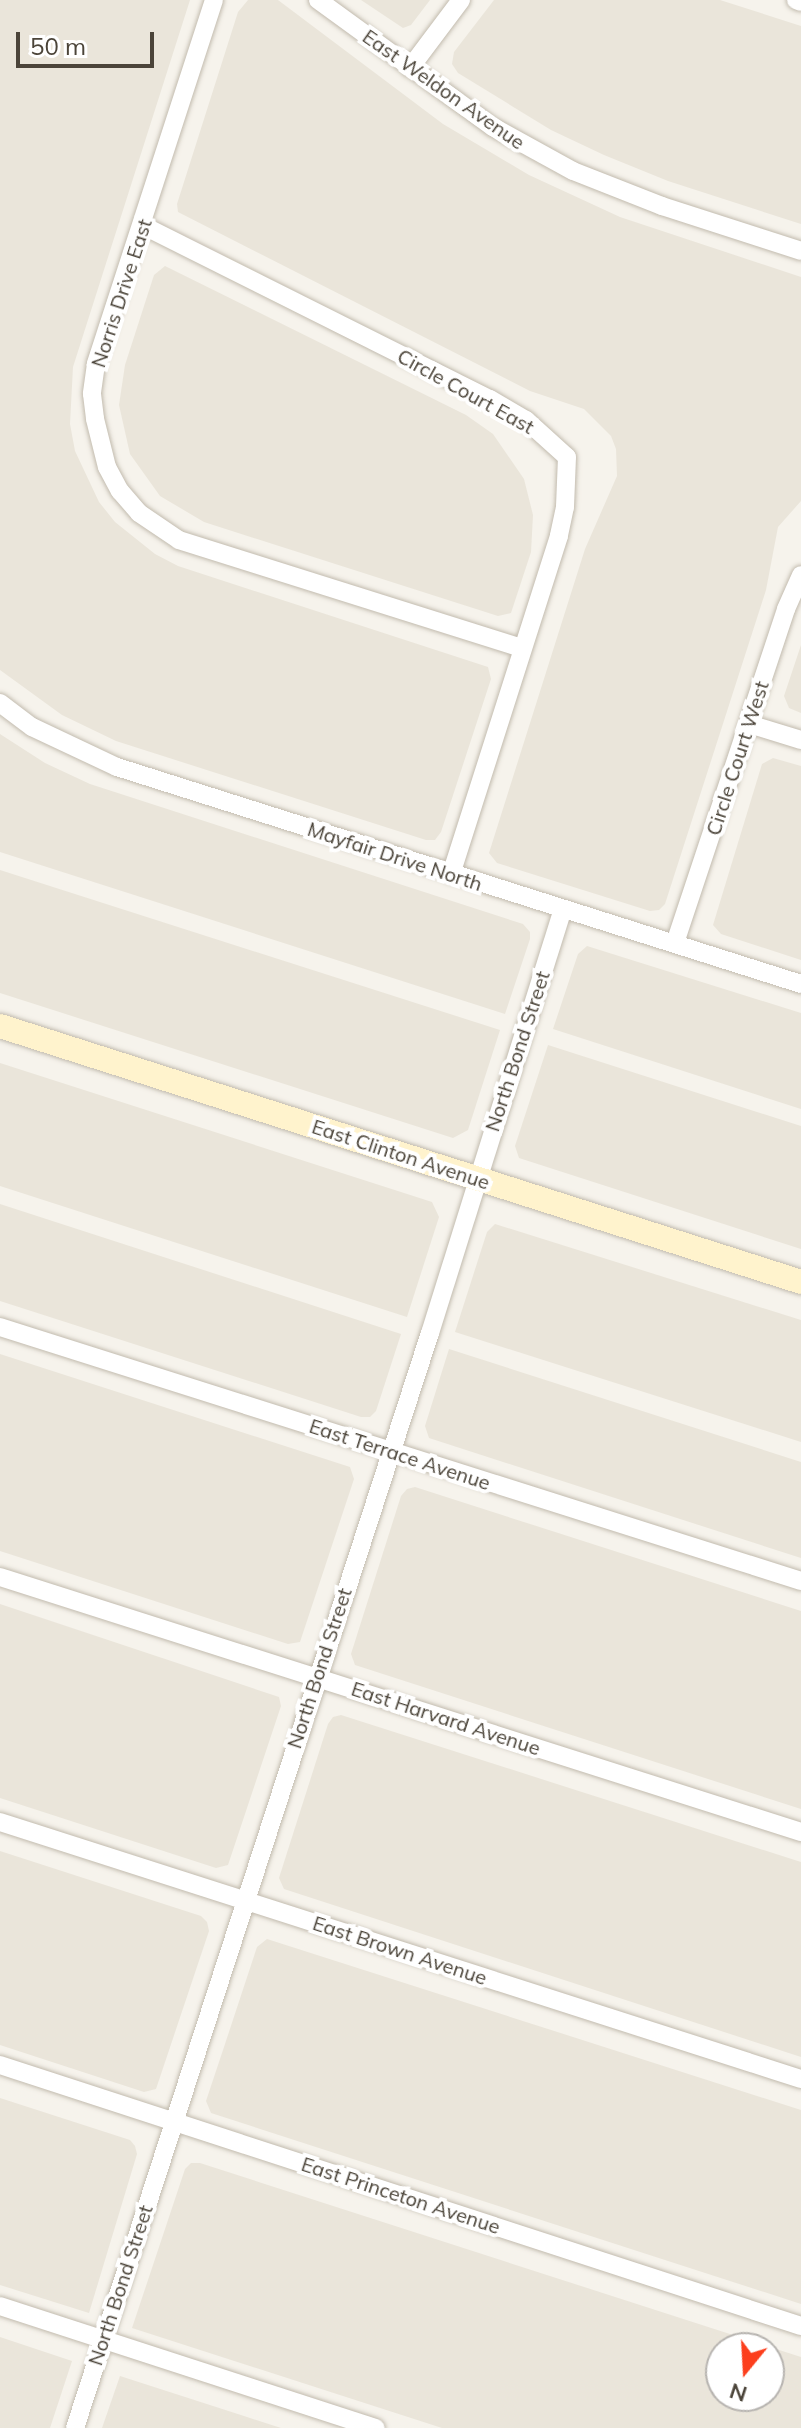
<!DOCTYPE html>
<style>
body{margin:0}
#map{position:relative;width:801px;height:2428px;overflow:hidden;background:#f6f3ec;font-family:Mulish,sans-serif}
div>[style]{position:absolute}
.residential>*{inset:0;background:#eae5da}
.roads{filter:drop-shadow(0 0 2px #c2bbae) drop-shadow(0 0 2px #c2bbae)}
.street>*{height:18px;margin:-9px;padding:0 9px;transform-origin:9px;border-radius:9px;background:#fff}
.secondary>*{height:24px;margin:-12px;padding:0 12px;transform-origin:12px;border-radius:12px;background:#fff3cd}
span{translate:-50% -50%;white-space:nowrap;text-align:center;line-height:1.15;-webkit-text-stroke:8px #fff;paint-order:stroke}
.street-label{font-size:20px;color:#4b4439}
.north{position:absolute;left:705px;top:2332px;width:80px;height:80px;box-sizing:border-box;background:#fff;border:2px solid #b7b4b0;border-radius:50%;rotate:198deg;font-size:22px;font-weight:700;line-height:32px;text-align:center;color:#4b4439}
.north::after{content:'';display:block;margin:auto;width:28px;height:36px;background:#fc3f1d;clip-path:polygon(50% 0,100% 100%,50% 72%,0 100%)}
.scale{position:absolute;left:16px;top:32px;width:138px;height:36px;box-sizing:border-box;border:4px solid #4b4439;border-top:0;padding-left:10px;font-size:24px;line-height:28px;white-space:nowrap;color:#4b4439;-webkit-text-stroke:6px #fff;paint-order:stroke}
</style>
<div id="map">
<div class="residential">
<div style="clip-path:polygon(0 0,190px 0,73px 367px,70px 424px,75px 451px,99px 502px,115px 522px,155px 554px,178px 566px,488px 667px,491px 679px,441px 832px,435px 840px,426px 840px,116px 741px,62px 715px,0 670px)"></div>
<div style="clip-path:polygon(248px 0,278px 0,443px 124px,529px 175px,620px 217px,801px 277px,801px 501px,778px 527px,766px 590px,665px 904px,659px 910px,650px 911px,497px 863px,489px 853px,585px 549px,617px 476px,616px 449px,611px 436px,584px 409px,530px 391px,178px 212px,177px 204px,238px 12px)"></div>
<div style="clip-path:polygon(361px 0,430px 0,411px 25px,403px 28px)"></div>
<div style="clip-path:polygon(494px 0,720px 0,801px 26px,801px 224px,668px 181px,604px 155px,551px 130px,458px 73px,452px 64px,454px 52px)"></div>
<div style="clip-path:polygon(165px 266px,466px 415px,493px 434px,524px 479px,533px 515px,531px 552px,511px 613px,498px 616px,204px 522px,160px 496px,130px 454px,119px 405px,125px 365px,154px 275px)"></div>
<div style="clip-path:polygon(801px 645px,801px 713px,789px 708px,784px 696px)"></div>
<div style="clip-path:polygon(0 734px,45px 763px,90px 784px,523px 924px,530px 932px,530px 939px,505px 1014px,0 852px)"></div>
<div style="clip-path:polygon(773px 758px,801px 766px,801px 960px,721px 934px,713px 925px,762px 764px)"></div>
<div style="clip-path:polygon(0 870px,500px 1030px,468px 1130px,453px 1138px,0 993px)"></div>
<div style="clip-path:polygon(587px 946px,801px 1013px,801px 1109px,553px 1029px,578px 954px)"></div>
<div style="clip-path:polygon(548px 1045px,801px 1126px,801px 1249px,519px 1158px,515px 1146px)"></div>
<div style="clip-path:polygon(0 1063px,432px 1202px,439px 1217px,407px 1317px,0 1186px)"></div>
<div style="clip-path:polygon(0 1204px,401px 1334px,376px 1411px,370px 1417px,361px 1417px,0 1301px)"></div>
<div style="clip-path:polygon(495px 1224px,801px 1320px,801px 1442px,455px 1332px,487px 1232px)"></div>
<div style="clip-path:polygon(449px 1349px,801px 1462px,801px 1558px,429px 1438px,425px 1426px)"></div>
<div style="clip-path:polygon(0 1354px,350px 1467px,354px 1479px,300px 1642px,288px 1644px,0 1551px)"></div>
<div style="clip-path:polygon(415px 1487px,801px 1611px,801px 1809px,355px 1665px,351px 1654px,401px 1496px,407px 1489px)"></div>
<div style="clip-path:polygon(0 1604px,279px 1697px,281px 1706px,228px 1865px,216px 1868px,0 1798px)"></div>
<div style="clip-path:polygon(341px 1715px,801px 1862px,801px 2057px,284px 1889px,279px 1878px,328px 1724px,333px 1717px)"></div>
<div style="clip-path:polygon(0 1851px,201px 1916px,207px 1922px,209px 1931px,156px 2089px,144px 2092px,0 2045px)"></div>
<div style="clip-path:polygon(267px 1939px,801px 2110px,801px 2304px,211px 2113px,206px 2101px,224px 2047px,257px 1947px)"></div>
<div style="clip-path:polygon(0 2098px,130px 2140px,135px 2146px,137px 2154px,89px 2313px,0 2285px)"></div>
<div style="clip-path:polygon(evenodd,191px 2163px,200px 2163px,801px 2357px,801px 2428px,442px 2428px,132px 2328px,185px 2169px,191px 2163px,721px 2348px,769px 2348px,769px 2396px,721px 2396px,721px 2348px)"></div>
<div style="clip-path:polygon(0 2337px,72px 2361px,50px 2428px,0 2428px)"></div>
<div style="clip-path:polygon(120px 2376px,244px 2416px,281px 2428px,102px 2428px)"></div>
</div>
<div class="roads">
<div class="street">
<div style="left:214px;top:0;width:383px;rotate:108deg"></div>
<div style="left:96px;top:364px;width:30px;rotate:98deg"></div>
<div style="left:92px;top:394px;width:25px;rotate:83deg"></div>
<div style="left:95px;top:419px;width:49px;rotate:76deg"></div>
<div style="left:107px;top:467px;width:27px;rotate:62deg"></div>
<div style="left:120px;top:491px;width:29px;rotate:49deg"></div>
<div style="left:139px;top:513px;width:48px;rotate:34deg"></div>
<div style="left:179px;top:540px;width:359px;rotate:17.5deg"></div>
<div style="left:318px;top:0;width:216px;rotate:36deg"></div>
<div style="left:493px;top:127px;width:91px;rotate:28.8deg"></div>
<div style="left:573px;top:171px;width:96px;rotate:21.5deg"></div>
<div style="left:662px;top:206px;width:146px;rotate:17.9deg"></div>
<div style="left:796px;top:0;width:5px;rotate:22deg"></div>
<div style="left:410px;top:68px;width:85px;rotate:-53.1deg"></div>
<div style="left:142px;top:225px;width:389px;rotate:26.6deg"></div>
<div style="left:490px;top:399px;width:42px;rotate:30.3deg"></div>
<div style="left:526px;top:420px;width:55px;rotate:42.1deg"></div>
<div style="left:567px;top:457px;width:50px;rotate:92.3deg"></div>
<div style="left:565px;top:507px;width:30px;rotate:102deg"></div>
<div style="left:559px;top:536px;width:355px;rotate:107.7deg"></div>
<div style="left:0;top:703px;width:40px;rotate:37deg"></div>
<div style="left:32px;top:727px;width:94px;rotate:25.2deg"></div>
<div style="left:117px;top:767px;width:718px;rotate:17.6deg"></div>
<div style="left:749px;top:724px;width:54px;rotate:17.1deg"></div>
<div style="left:675px;top:943px;width:352px;rotate:-71.6deg"></div>
<div style="left:786px;top:609px;width:37px;rotate:-66deg"></div>
<div style="left:0;top:1327px;width:840px;rotate:17.59deg"></div>
<div style="left:0;top:1577px;width:841px;rotate:17.66deg"></div>
<div style="left:0;top:1822px;width:841px;rotate:17.79deg"></div>
<div style="left:0;top:2065px;width:842px;rotate:18.05deg"></div>
<div style="left:0;top:2306px;width:395px;rotate:18deg"></div>
<div style="left:75px;top:2428px;width:1151px;rotate:-72.04deg"></div>
<div style="left:430px;top:1333px;width:444px;rotate:-72.6deg"></div>
</div>
<div class="secondary">
<div style="left:0;top:1026px;width:841px;rotate:17.72deg"></div>
</div>
</div>
<div class="street-label">
<span style="left:444px;top:89px;rotate:35deg">East Weldon Avenue</span>
<span style="left:121px;top:293px;rotate:-72deg">Norris Drive East</span>
<span style="left:466px;top:391px;rotate:29deg">Circle Court East</span>
<span style="left:737px;top:758px;rotate:-72deg">Circle Court West</span>
<span style="left:395px;top:856px;rotate:18deg">Mayfair Drive North</span>
<span style="left:517px;top:1051px;rotate:-72deg">North Bond Street</span>
<span style="left:401px;top:1154px;rotate:18deg">East Clinton Avenue</span>
<span style="left:400px;top:1454px;rotate:18deg">East Terrace Avenue</span>
<span style="left:319px;top:1668px;rotate:-72deg">North Bond Street</span>
<span style="left:446px;top:1718px;rotate:18deg">East Harvard Avenue</span>
<span style="left:400px;top:1950px;rotate:18deg">East Brown Avenue</span>
<span style="left:401px;top:2195px;rotate:18deg">East Princeton Avenue</span>
<span style="left:120px;top:2285px;rotate:-72deg">North Bond Street</span>
</div>
<div class="north">N</div>
<div class="scale">50 m</div>
</div>
